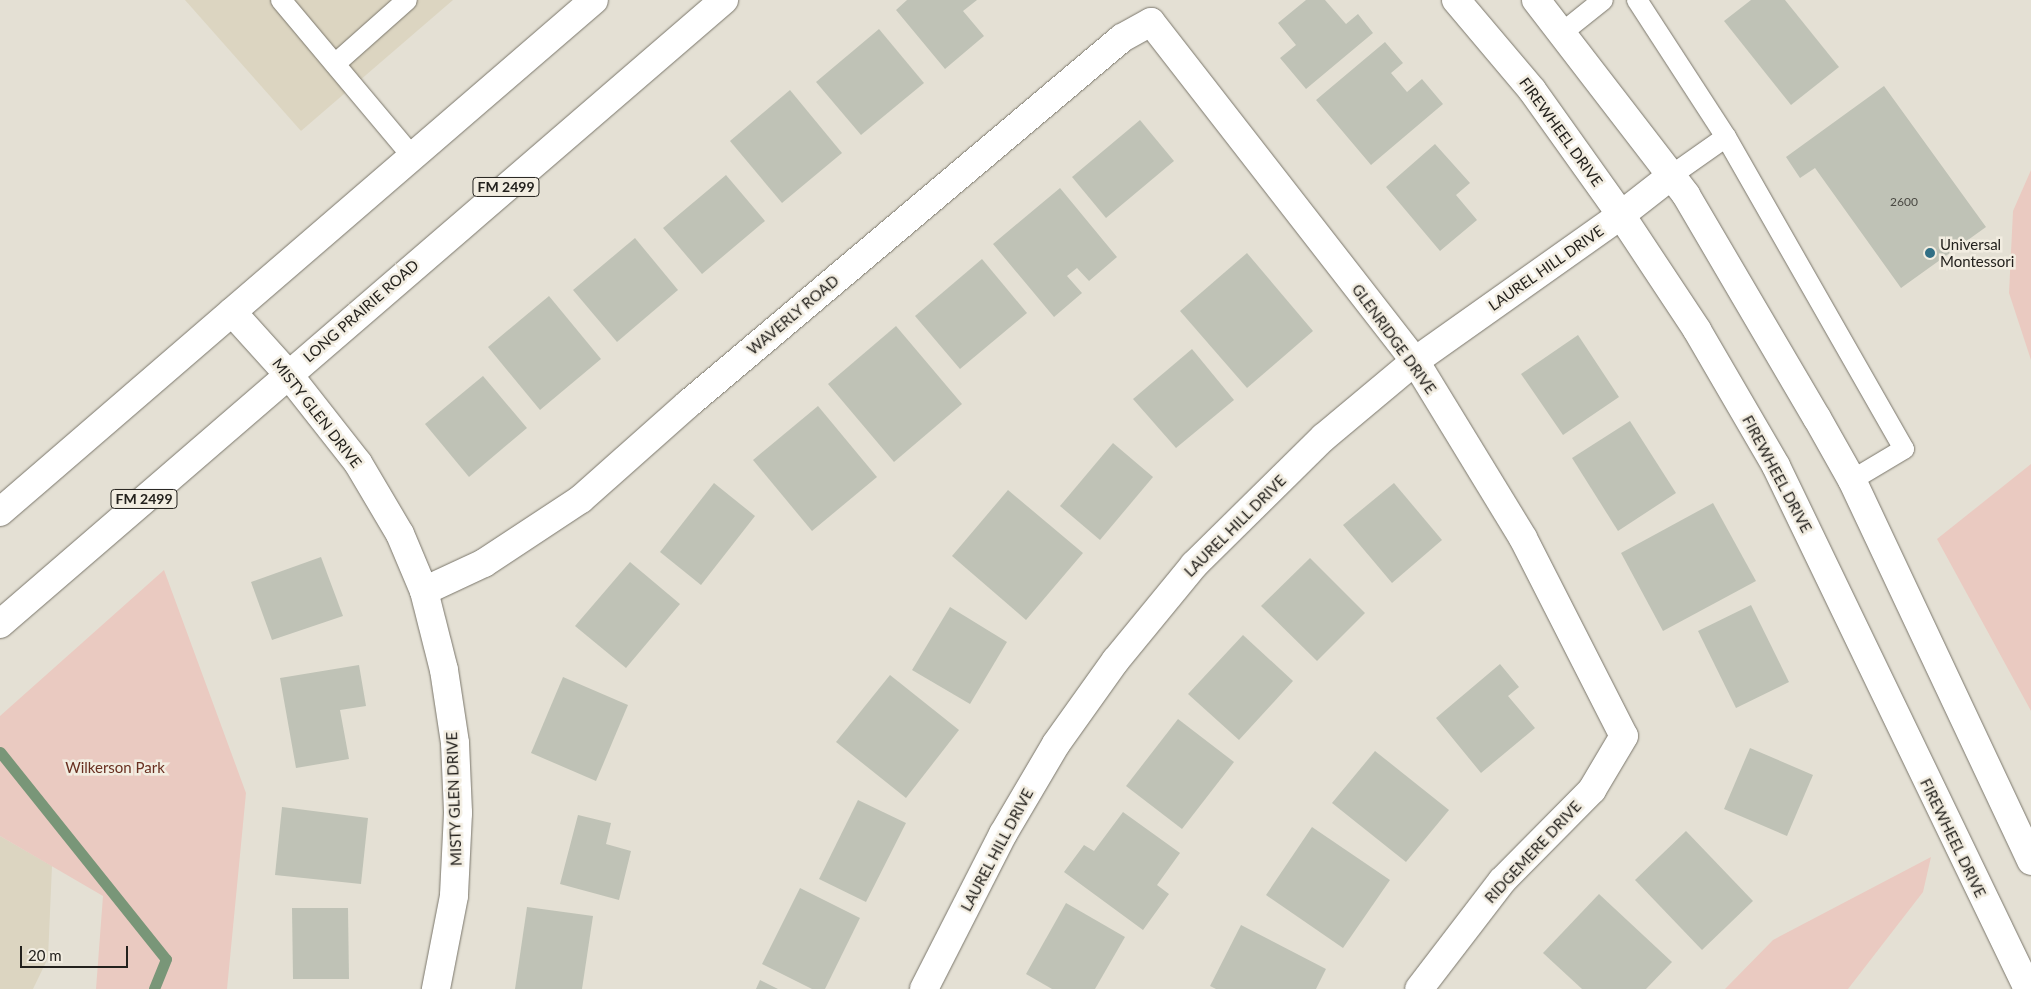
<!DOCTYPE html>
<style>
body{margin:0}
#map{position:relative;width:2031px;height:989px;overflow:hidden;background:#e4e0d4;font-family:Lato,sans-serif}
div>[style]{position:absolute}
.built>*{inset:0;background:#dcd5c1}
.green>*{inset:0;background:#eacac1}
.stream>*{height:11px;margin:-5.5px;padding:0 5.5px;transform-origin:5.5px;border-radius:5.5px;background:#799678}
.building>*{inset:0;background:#bfc2b6}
.roads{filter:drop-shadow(0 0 1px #7a766b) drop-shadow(0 0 1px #7a766b)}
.lane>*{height:20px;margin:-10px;padding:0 10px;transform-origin:10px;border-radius:10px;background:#fff}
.street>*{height:28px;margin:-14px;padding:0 14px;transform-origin:14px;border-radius:14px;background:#fff}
.secondary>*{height:28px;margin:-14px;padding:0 14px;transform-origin:14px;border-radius:14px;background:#fff}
.primary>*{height:28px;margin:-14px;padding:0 14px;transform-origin:14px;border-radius:14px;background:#fff}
.dots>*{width:14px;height:14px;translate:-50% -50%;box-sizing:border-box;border:2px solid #f2ede1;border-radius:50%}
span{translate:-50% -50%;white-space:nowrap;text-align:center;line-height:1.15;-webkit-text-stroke:5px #f2ede1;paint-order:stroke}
.number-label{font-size:12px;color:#4a4943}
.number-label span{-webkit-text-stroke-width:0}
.shield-label span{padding:1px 4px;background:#f2ede1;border:1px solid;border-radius:4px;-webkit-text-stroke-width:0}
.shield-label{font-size:14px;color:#23211d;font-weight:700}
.street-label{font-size:15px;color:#23211d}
.poi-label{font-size:15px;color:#23211d}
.left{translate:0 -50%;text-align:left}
.park-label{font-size:15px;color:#693021}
.scale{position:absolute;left:20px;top:946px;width:108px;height:22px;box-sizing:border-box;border:2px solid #23211d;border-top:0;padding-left:6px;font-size:15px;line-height:18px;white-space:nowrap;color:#23211d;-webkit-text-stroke:4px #f2ede1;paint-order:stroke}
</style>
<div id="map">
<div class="built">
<div style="clip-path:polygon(185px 0,453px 0,301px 131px)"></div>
<div style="clip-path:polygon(0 836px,52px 866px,48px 958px,33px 989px,0 989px)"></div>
</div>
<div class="green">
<div style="clip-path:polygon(2031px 170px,2031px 360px,2009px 293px,2013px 211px)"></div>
<div style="clip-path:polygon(2031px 464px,2031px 711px,1937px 539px)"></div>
<div style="clip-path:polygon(164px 570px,246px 793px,227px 989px,96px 989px,103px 896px,0 836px,0 716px)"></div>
<div style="clip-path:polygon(1931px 857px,1923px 892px,1848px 989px,1725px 989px,1773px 940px)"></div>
</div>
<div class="stream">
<div style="left:0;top:752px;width:265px;rotate:51.3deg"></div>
<div style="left:166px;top:959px;width:32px;rotate:112deg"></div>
</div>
<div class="building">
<div style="clip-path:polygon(907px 0,977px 0,963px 11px,984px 36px,945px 69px,896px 10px)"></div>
<div style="clip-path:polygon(1306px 0,1325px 0,1346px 24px,1358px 14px,1373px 33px,1306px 89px,1280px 58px,1296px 45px,1278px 23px)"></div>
<div style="clip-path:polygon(1751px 0,1785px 0,1839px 67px,1791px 105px,1724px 21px)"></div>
<div style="clip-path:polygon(879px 29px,924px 83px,861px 135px,816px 82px)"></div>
<div style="clip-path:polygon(1385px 42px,1403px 63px,1391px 73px,1407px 92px,1422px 79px,1443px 104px,1371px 165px,1316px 100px)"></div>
<div style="clip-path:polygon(1884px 86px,1986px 227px,1901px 288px,1815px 168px,1800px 178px,1786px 157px)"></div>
<div style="clip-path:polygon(790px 90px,842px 153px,782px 203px,730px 141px)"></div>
<div style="clip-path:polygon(1140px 120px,1174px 161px,1106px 218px,1072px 177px)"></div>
<div style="clip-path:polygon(1435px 144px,1470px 183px,1456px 195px,1477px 220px,1440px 251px,1386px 187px)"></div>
<div style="clip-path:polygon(726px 175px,765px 221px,702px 274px,663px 228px)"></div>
<div style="clip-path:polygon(1060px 188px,1117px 257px,1089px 281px,1077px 268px,1067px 276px,1082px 293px,1054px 317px,993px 244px)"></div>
<div style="clip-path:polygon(635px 238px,678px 290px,617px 342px,573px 290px)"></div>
<div style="clip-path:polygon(1247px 253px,1313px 331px,1247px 388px,1180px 311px)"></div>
<div style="clip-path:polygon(982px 259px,1027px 313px,960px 369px,915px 316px)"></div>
<div style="clip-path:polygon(549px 296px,601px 359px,540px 410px,488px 347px)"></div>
<div style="clip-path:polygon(896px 326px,962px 404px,894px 462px,828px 384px)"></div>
<div style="clip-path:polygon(1578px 335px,1619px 397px,1563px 435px,1521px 374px)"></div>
<div style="clip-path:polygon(1192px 349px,1234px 400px,1176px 448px,1133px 399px)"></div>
<div style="clip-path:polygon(483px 376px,527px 428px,469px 477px,425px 424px)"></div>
<div style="clip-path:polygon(818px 406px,877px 477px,812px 531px,753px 460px)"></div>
<div style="clip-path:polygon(1630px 421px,1676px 493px,1618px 531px,1572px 458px)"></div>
<div style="clip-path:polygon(1113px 443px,1153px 477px,1100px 540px,1060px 506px)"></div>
<div style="clip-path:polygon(714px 483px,755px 516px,701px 585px,660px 552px)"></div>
<div style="clip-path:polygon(1394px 483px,1442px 540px,1392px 583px,1343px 525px)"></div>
<div style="clip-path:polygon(1008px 490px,1083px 553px,1026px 620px,952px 556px)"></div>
<div style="clip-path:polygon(1713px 503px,1756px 581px,1663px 631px,1621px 553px)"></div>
<div style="clip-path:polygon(321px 557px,343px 616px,272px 640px,251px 582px)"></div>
<div style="clip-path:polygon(1310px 558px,1365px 613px,1317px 661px,1261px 606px)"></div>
<div style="clip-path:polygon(630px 562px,680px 604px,626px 668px,575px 626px)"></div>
<div style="clip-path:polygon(1751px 605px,1789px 682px,1736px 708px,1698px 631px)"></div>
<div style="clip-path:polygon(950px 607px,1007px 642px,970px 704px,912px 670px)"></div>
<div style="clip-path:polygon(1243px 635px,1293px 681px,1239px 740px,1188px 694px)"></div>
<div style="clip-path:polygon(1500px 664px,1519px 687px,1508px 696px,1535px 728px,1481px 773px,1436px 718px)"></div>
<div style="clip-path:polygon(359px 665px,366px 706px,340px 710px,349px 759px,296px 768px,280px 678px)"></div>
<div style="clip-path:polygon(890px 675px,959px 730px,906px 798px,836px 742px)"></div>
<div style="clip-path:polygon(563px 677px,628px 705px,596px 781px,531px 753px)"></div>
<div style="clip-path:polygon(1178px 719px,1234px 762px,1182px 829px,1126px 786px)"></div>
<div style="clip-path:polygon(1750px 748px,1813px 775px,1787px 836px,1724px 809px)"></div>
<div style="clip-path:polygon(1375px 751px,1449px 810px,1406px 862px,1332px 803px)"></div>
<div style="clip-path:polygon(858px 800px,906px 823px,866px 902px,819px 879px)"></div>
<div style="clip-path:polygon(282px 807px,368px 818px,361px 884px,275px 875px)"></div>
<div style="clip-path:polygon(1123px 812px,1180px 853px,1157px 885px,1169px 894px,1143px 930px,1064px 872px,1084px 845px,1094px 851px)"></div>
<div style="clip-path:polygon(578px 815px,611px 823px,606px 844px,631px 851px,619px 900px,560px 884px)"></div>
<div style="clip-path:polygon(1312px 827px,1390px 880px,1343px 948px,1266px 895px)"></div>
<div style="clip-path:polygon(1686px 831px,1753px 901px,1702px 950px,1635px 880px)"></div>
<div style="clip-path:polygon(800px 888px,860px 918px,825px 989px,812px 989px,762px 964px)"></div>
<div style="clip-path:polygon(1599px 894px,1672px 962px,1646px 989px,1582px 989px,1543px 953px)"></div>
<div style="clip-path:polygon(1066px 903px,1125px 937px,1095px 989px,1052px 989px,1026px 974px)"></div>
<div style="clip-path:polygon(527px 907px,593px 916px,582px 989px,515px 989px)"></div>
<div style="clip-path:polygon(292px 908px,348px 908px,349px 979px,293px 979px)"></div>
<div style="clip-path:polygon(1241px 925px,1326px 969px,1316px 989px,1216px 989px,1210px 986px)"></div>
<div style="clip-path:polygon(760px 980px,778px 989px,756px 989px)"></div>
</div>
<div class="roads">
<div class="lane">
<div style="left:281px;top:0;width:202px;rotate:50deg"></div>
<div style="left:1637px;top:0;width:163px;rotate:57deg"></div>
<div style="left:1726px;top:137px;width:66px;rotate:144.9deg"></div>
<div style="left:1563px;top:32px;width:51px;rotate:-38.7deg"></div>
<div style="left:335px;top:64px;width:96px;rotate:-41.6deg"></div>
<div style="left:1726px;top:137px;width:359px;rotate:60.3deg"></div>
<div style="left:1904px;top:449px;width:61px;rotate:149.2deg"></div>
</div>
<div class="street">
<div style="left:232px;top:312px;width:84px;rotate:47.9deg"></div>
<div style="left:288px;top:374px;width:113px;rotate:51.8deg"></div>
<div style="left:358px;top:463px;width:82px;rotate:59.4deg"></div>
<div style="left:400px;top:534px;width:62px;rotate:67.2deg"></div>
<div style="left:424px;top:591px;width:81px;rotate:75.8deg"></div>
<div style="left:444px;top:670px;width:74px;rotate:81.4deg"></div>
<div style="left:455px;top:743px;width:70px;rotate:87.5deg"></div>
<div style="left:458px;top:813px;width:83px;rotate:92.8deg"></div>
<div style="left:454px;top:896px;width:95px;rotate:101deg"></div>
<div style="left:424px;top:591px;width:66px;rotate:-25deg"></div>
<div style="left:484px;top:563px;width:116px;rotate:-33.4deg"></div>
<div style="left:581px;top:499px;width:143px;rotate:-41.6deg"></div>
<div style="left:688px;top:404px;width:568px;rotate:-40.14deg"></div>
<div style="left:1122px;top:38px;width:33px;rotate:-29deg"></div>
<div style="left:1151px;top:22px;width:430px;rotate:52.1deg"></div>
<div style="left:1415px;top:361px;width:207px;rotate:58.6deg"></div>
<div style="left:1523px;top:538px;width:222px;rotate:63deg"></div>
<div style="left:1624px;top:736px;width:63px;rotate:120.7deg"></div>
<div style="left:1592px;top:790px;width:128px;rotate:134.7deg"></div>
<div style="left:1502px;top:881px;width:136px;rotate:127.5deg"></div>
<div style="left:924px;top:989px;width:174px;rotate:-63deg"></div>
<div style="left:1003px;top:834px;width:104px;rotate:-59.5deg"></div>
<div style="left:1056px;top:744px;width:103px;rotate:-54.5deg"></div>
<div style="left:1116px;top:660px;width:123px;rotate:-50.6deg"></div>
<div style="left:1194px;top:565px;width:182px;rotate:-44.6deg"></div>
<div style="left:1324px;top:437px;width:119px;rotate:-39.9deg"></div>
<div style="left:1415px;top:361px;width:252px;rotate:-35.3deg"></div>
<div style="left:1621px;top:215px;width:65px;rotate:-38.1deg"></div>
</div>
<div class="secondary">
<div style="left:1456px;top:0;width:118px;rotate:49.8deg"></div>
<div style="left:1532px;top:90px;width:153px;rotate:54.5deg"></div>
<div style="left:1621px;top:215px;width:138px;rotate:56.5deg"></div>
<div style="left:1697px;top:330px;width:157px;rotate:59.8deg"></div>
<div style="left:1776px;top:466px;width:581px;rotate:64.27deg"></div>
<div style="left:1536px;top:0;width:246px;rotate:52.4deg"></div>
<div style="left:1686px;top:195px;width:259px;rotate:59.6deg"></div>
<div style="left:1817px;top:418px;width:71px;rotate:60.6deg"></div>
<div style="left:1852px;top:480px;width:421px;rotate:64.8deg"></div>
</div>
<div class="primary">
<div style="left:0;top:512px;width:784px;rotate:-40.76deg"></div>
<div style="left:0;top:624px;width:956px;rotate:-40.76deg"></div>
</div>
</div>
<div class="dots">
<div style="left:1930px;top:253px;background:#316f85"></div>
</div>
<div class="number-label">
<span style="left:1904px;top:202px">2600</span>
</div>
<div class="shield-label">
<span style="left:506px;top:187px">FM 2499</span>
<span style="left:144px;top:499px">FM 2499</span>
</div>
<div class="street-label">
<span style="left:1561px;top:132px;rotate:54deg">FIREWHEEL DRIVE</span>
<span style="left:1546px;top:268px;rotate:-35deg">LAUREL HILL DRIVE</span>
<span style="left:361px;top:311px;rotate:-41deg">LONG PRAIRIE ROAD</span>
<span style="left:793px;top:315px;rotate:-40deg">WAVERLY ROAD</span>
<span style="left:1394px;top:339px;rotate:54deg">GLENRIDGE DRIVE</span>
<span style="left:317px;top:413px;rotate:52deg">MISTY GLEN DRIVE</span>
<span style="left:1777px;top:474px;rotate:62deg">FIREWHEEL DRIVE</span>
<span style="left:1235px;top:526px;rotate:-45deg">LAUREL HILL DRIVE</span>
<span style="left:454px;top:799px;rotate:-92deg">MISTY GLEN DRIVE</span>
<span style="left:1953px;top:838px;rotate:64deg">FIREWHEEL DRIVE</span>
<span style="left:997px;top:850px;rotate:-62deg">LAUREL HILL DRIVE</span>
<span style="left:1533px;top:852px;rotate:-47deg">RIDGEMERE DRIVE</span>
</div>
<div class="poi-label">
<span class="left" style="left:1940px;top:253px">Universal<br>Montessori</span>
</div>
<div class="park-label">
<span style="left:115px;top:768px">Wilkerson Park</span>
</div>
<div class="scale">20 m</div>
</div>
